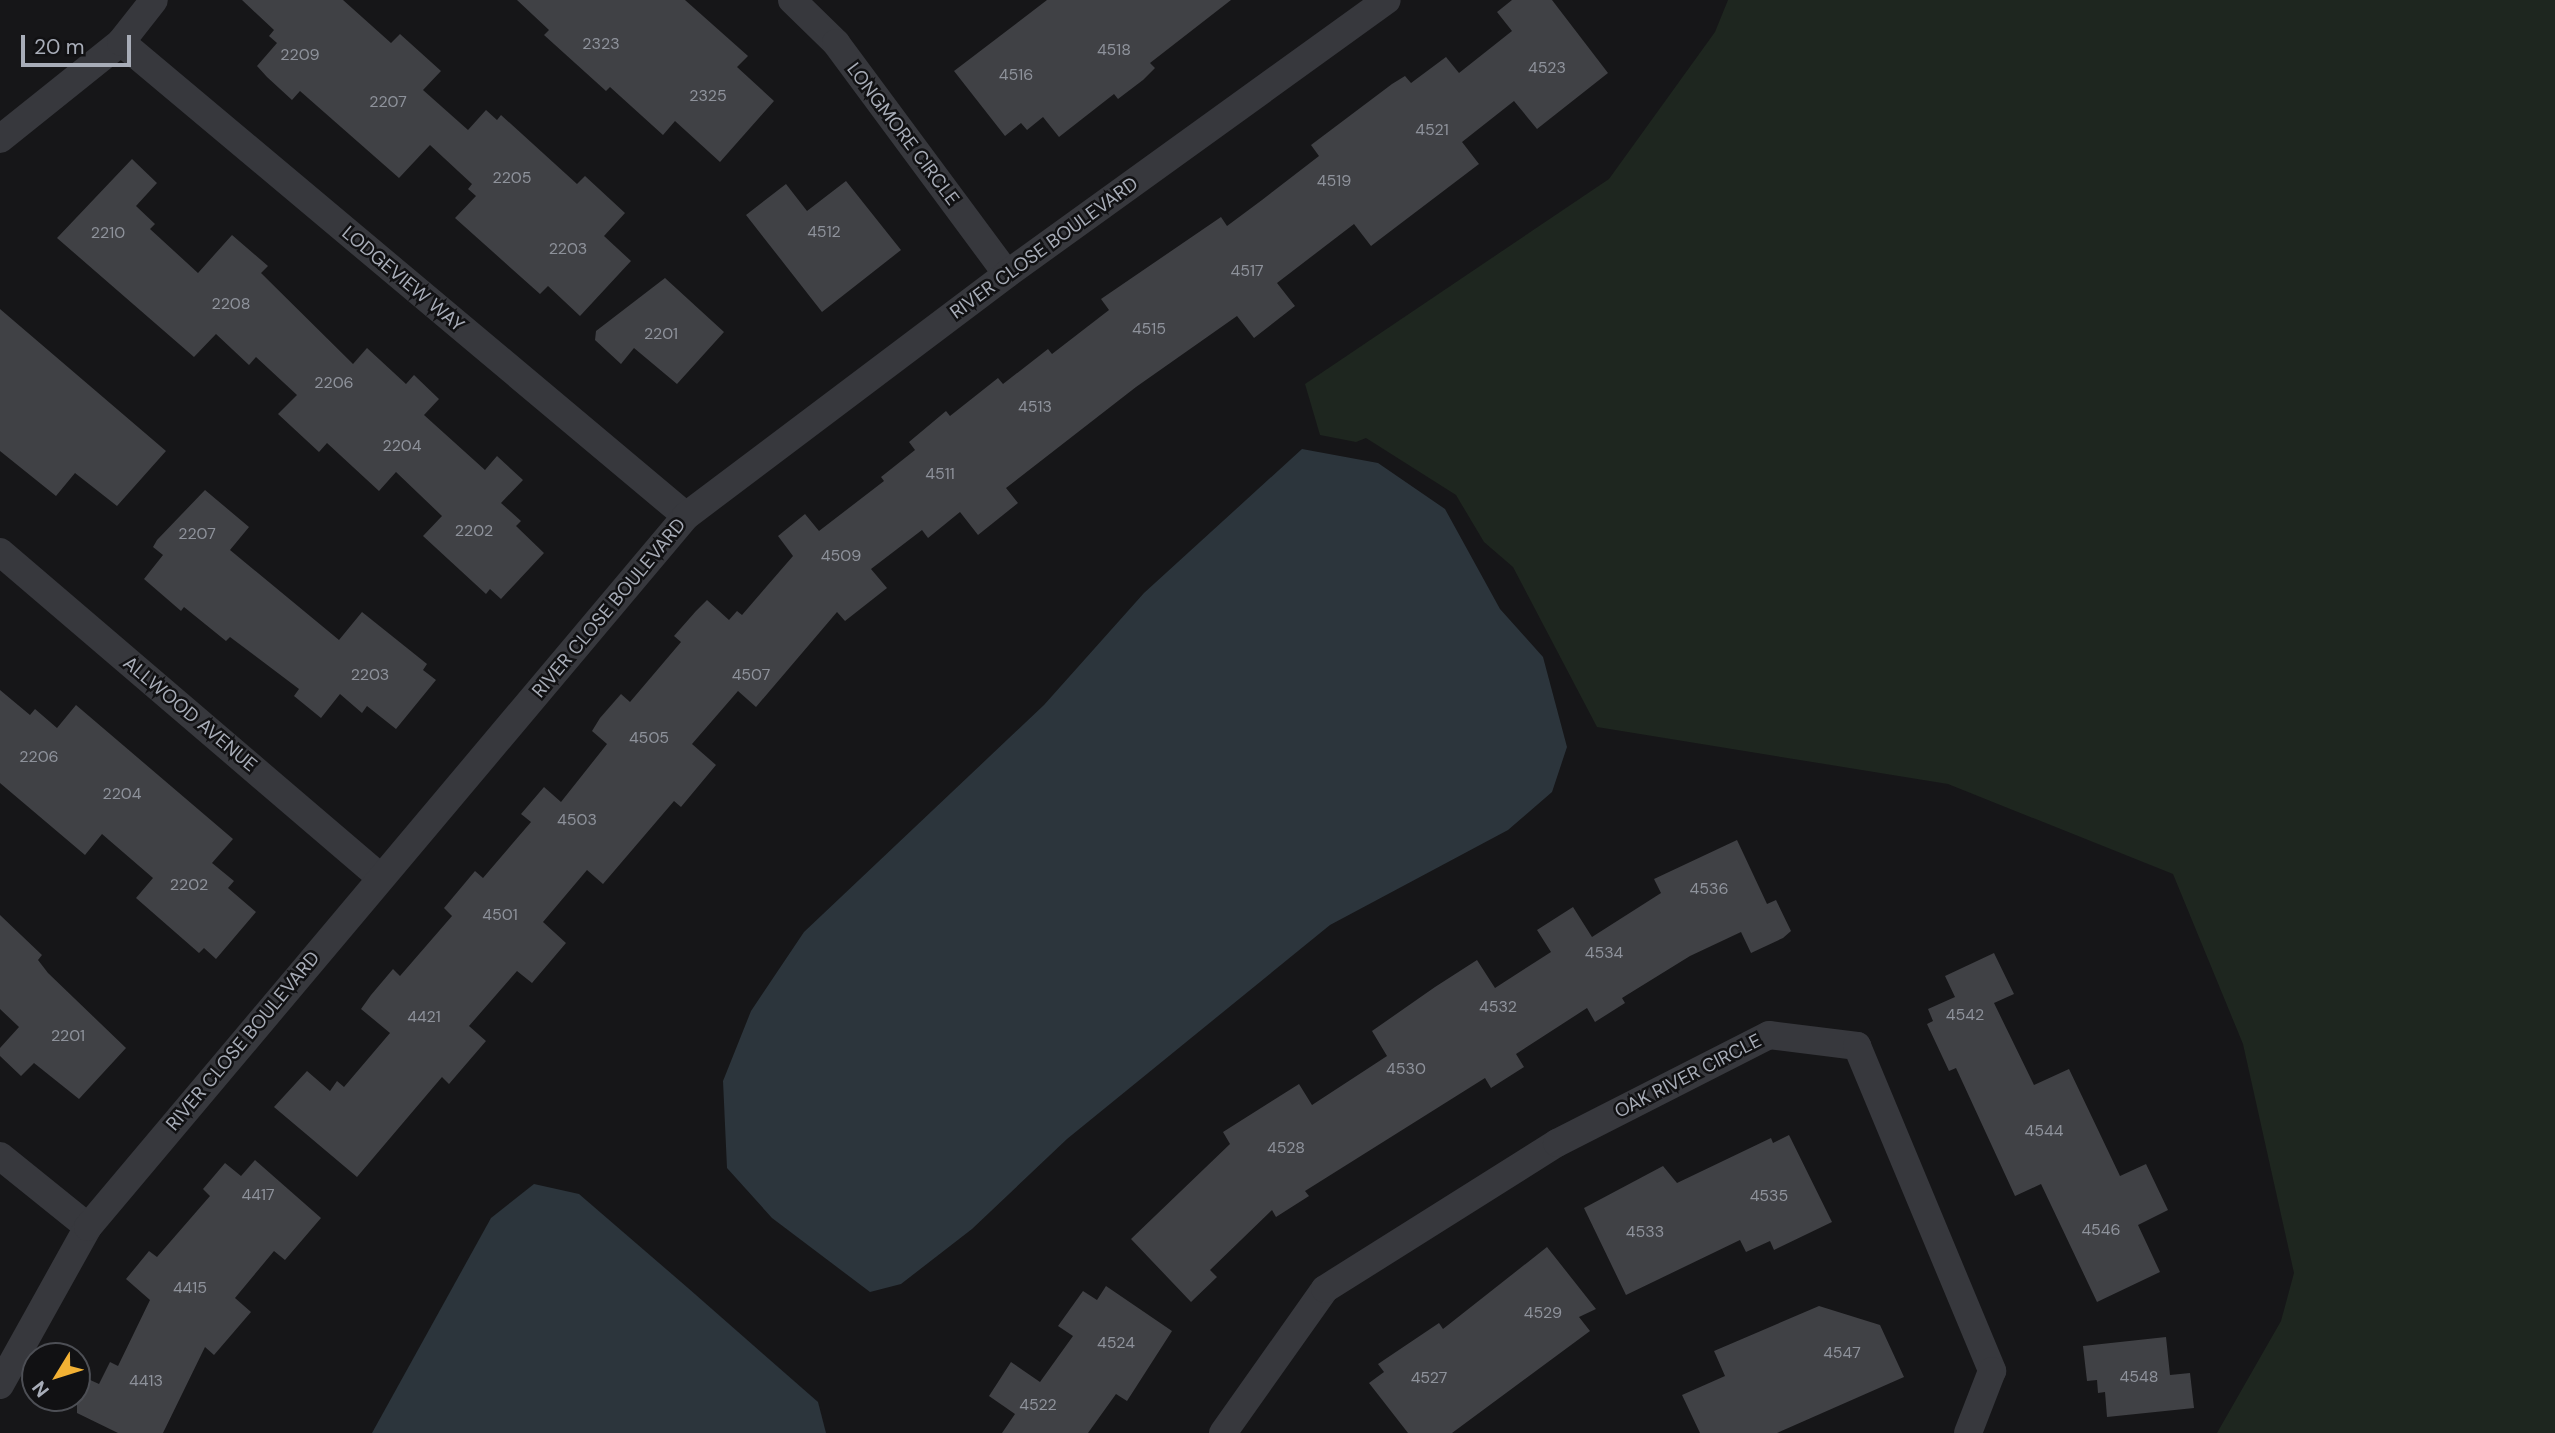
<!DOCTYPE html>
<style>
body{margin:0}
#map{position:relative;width:2555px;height:1433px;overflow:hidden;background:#161618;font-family:"DM Sans",sans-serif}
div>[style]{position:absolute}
.green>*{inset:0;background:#1e261f}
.water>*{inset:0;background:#2c353c}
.building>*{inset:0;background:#404145}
.minor>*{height:28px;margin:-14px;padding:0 14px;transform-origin:14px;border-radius:14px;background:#37383d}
span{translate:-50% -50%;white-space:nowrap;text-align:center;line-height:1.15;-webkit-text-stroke:5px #111113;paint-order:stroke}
.number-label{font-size:16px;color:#8e929b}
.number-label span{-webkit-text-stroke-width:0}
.street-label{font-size:19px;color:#a8adb8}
.north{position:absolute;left:21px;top:1342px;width:70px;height:70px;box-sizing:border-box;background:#111113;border:2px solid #4d4f55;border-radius:50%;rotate:232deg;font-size:19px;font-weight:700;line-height:28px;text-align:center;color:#a8adb8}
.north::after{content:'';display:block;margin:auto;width:24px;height:32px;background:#f2b134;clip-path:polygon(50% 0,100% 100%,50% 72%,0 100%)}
.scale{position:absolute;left:21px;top:35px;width:110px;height:32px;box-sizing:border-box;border:4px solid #a8adb8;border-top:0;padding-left:9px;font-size:21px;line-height:24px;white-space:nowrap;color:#a8adb8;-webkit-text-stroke:5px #111113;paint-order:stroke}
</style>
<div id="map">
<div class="green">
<div style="clip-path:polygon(1728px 0,2555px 0,2555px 1433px,2217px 1433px,2281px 1321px,2294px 1273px,2243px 1044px,2173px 874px,1948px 784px,1597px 727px,1513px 567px,1484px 542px,1456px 495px,1366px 438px,1356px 442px,1320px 435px,1305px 384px,1609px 179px,1715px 32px)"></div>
</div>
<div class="water">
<div style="clip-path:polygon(1302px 449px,1378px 463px,1445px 509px,1500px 609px,1543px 657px,1567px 747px,1552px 792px,1508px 830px,1330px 925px,1067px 1139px,972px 1229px,901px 1284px,870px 1292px,772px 1218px,727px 1168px,723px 1081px,751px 1011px,804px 932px,1044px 705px,1144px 593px)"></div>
<div style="clip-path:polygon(534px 1184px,579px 1194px,688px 1288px,818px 1402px,826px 1433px,372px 1433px,491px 1218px)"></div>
</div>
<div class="building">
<div style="clip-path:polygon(242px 0,343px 0,391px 43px,400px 34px,441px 71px,423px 90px,468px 130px,486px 110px,497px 120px,501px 115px,577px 184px,585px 176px,625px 213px,604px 236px,631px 261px,580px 316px,548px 286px,540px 294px,455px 218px,476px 196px,468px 189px,472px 184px,430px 145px,399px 178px,300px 91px,292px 100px,267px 77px,257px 66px,277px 43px,269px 36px,274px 30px)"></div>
<div style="clip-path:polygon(517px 0,685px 0,748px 56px,737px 67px,774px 101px,720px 162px,675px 121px,663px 135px,610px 87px,606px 91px,544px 35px,549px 30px)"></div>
<div style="clip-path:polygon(1047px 0,1231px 0,1150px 63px,1155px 68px,1143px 80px,1118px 99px,1114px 94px,1059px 137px,1043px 117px,1027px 130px,1021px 123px,1005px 136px,954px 71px)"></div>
<div style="clip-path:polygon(1512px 0,1552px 0,1608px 73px,1537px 129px,1514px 101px,1462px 142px,1479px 164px,1371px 246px,1354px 224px,1277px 283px,1295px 306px,1254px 338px,1237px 316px,1136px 387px,1006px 488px,1018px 503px,978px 535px,960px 512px,928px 538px,922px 530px,871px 569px,887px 588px,845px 621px,837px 612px,756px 707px,738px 691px,692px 744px,716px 765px,681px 807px,674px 801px,603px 884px,587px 870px,543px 922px,566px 943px,532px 983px,517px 971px,469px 1026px,486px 1041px,449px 1084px,442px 1077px,357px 1177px,274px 1107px,307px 1071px,330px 1091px,337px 1081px,344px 1087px,390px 1033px,361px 1009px,371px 995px,393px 969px,400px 976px,452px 916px,444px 908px,475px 871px,483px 878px,531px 822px,521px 814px,544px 787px,561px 802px,607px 744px,592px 731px,600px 718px,621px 694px,630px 702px,681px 642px,674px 636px,696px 611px,707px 600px,729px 620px,737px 611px,742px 615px,793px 556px,778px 536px,805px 514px,819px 531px,884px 481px,881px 477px,915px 450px,909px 442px,946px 411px,950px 416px,998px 378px,1003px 384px,1048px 349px,1052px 354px,1109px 310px,1101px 299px,1221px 217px,1227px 226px,1262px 200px,1319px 156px,1311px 145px,1392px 84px,1405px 76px,1411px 83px,1446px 57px,1459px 73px,1512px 31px,1497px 12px)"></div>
<div style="clip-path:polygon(132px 159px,157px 183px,136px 206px,155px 224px,150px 229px,198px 273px,232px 235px,268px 266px,261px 273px,353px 364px,367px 348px,406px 384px,414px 375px,439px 399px,424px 415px,485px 470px,497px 456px,523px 480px,501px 503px,521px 521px,516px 526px,544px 553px,501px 599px,490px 589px,486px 594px,423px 536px,442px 516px,396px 472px,379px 491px,327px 443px,319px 452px,278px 414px,297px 395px,256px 357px,249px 365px,216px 334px,194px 357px,57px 238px)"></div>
<div style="clip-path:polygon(846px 181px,901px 250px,822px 312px,746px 215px,786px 184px,807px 211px)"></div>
<div style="clip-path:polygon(665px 278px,724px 332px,677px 384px,634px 348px,621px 364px,595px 340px,596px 331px)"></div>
<div style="clip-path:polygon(0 309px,166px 451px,117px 506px,75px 473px,56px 496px,0 451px)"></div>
<div style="clip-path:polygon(205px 490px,249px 527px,230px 550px,339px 640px,362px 612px,427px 664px,423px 670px,436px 680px,396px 729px,367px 706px,362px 713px,340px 694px,321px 718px,294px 696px,299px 689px,230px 637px,226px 641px,184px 607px,181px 611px,144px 579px,163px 555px,153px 547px,157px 540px)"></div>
<div style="clip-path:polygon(0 690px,30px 715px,35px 709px,57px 728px,76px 705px,233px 839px,212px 863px,234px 881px,228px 888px,256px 912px,216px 959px,204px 948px,199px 953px,136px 898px,153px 878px,102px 834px,85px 855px,0 783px)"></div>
<div style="clip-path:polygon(1737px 840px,1767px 904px,1776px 900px,1791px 931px,1783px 938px,1751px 953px,1741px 932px,1690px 956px,1622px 998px,1625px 1003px,1595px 1022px,1587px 1008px,1516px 1054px,1524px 1067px,1491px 1088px,1485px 1078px,1305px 1191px,1309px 1196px,1276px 1217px,1272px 1210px,1210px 1270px,1217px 1277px,1191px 1302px,1131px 1239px,1230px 1144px,1223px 1132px,1299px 1084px,1312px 1105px,1387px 1056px,1372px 1031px,1435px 987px,1477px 960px,1495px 988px,1551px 952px,1537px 930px,1573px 907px,1592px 937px,1661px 893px,1654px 879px)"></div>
<div style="clip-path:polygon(0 915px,42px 955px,38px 960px,48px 973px,126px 1048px,79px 1099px,34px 1063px,21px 1076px,0 1056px,0 1048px,19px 1027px,0 1009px)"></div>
<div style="clip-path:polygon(1994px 953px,2014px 994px,1994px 1003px,2034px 1085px,2069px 1069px,2120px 1176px,2146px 1164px,2168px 1210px,2138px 1225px,2160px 1272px,2097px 1302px,2041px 1184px,2015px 1196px,1956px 1068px,1949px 1071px,1927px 1024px,1933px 1021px,1928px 1009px,1955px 997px,1945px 976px)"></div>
<div style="clip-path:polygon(1789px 1135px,1832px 1222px,1774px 1250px,1770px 1241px,1746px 1252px,1740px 1240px,1626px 1295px,1584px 1208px,1663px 1166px,1677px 1183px,1771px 1138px,1773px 1143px)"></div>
<div style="clip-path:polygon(255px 1160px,321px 1218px,285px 1260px,274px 1251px,235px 1298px,251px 1312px,214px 1355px,205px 1347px,163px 1433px,118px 1433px,77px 1413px,77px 1374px,99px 1384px,110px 1362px,118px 1366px,150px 1300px,126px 1279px,149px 1251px,157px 1257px,210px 1196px,203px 1189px,225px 1163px,241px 1176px)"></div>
<div style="clip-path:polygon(1547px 1247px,1596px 1309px,1579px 1317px,1590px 1331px,1452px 1433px,1408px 1433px,1369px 1383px,1384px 1372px,1378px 1364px,1439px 1323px,1443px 1329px)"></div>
<div style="clip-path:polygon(1106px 1286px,1172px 1331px,1127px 1401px,1116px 1394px,1088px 1433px,1002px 1433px,1015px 1414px,989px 1396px,1011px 1362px,1040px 1382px,1073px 1336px,1058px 1326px,1083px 1291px,1097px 1300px)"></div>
<div style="clip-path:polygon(1819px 1306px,1880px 1325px,1904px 1377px,1777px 1433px,1700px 1433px,1682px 1395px,1725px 1376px,1714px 1351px)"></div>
<div style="clip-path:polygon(2166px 1337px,2170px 1375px,2190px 1373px,2194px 1408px,2107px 1417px,2105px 1392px,2098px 1393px,2097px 1380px,2087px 1381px,2083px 1346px)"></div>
</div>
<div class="minor">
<div style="left:792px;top:0;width:62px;rotate:44.3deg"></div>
<div style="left:836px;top:43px;width:287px;rotate:53.5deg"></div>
<div style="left:121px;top:42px;width:737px;rotate:39.99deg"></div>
<div style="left:0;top:139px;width:155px;rotate:-38.7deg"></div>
<div style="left:121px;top:42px;width:53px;rotate:-51.8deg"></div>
<div style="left:0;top:552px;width:500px;rotate:40.54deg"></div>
<div style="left:0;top:1156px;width:113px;rotate:38.9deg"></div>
<div style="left:0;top:1385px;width:181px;rotate:-60.9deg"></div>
<div style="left:88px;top:1227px;width:929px;rotate:-49.93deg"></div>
<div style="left:686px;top:516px;width:402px;rotate:-37deg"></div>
<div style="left:1007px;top:274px;width:468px;rotate:-35.8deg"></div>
<div style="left:1223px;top:1433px;width:176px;rotate:-54.7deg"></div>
<div style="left:1325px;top:1289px;width:274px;rotate:-32.2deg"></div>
<div style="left:1557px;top:1143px;width:238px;rotate:-27deg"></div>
<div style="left:1769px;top:1035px;width:89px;rotate:7.1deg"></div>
<div style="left:1857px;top:1046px;width:352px;rotate:67.4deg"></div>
<div style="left:1992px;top:1371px;width:66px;rotate:111.2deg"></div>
</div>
<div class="number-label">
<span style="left:601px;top:44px">2323</span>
<span style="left:1114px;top:50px">4518</span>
<span style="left:300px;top:55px">2209</span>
<span style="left:1547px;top:68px">4523</span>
<span style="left:1016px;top:75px">4516</span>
<span style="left:708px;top:96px">2325</span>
<span style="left:388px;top:102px">2207</span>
<span style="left:1432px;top:130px">4521</span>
<span style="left:512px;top:178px">2205</span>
<span style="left:1334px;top:181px">4519</span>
<span style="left:824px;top:232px">4512</span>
<span style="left:108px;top:233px">2210</span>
<span style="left:568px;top:249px">2203</span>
<span style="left:1247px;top:271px">4517</span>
<span style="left:231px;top:304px">2208</span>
<span style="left:1149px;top:329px">4515</span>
<span style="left:661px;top:334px">2201</span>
<span style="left:334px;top:383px">2206</span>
<span style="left:1035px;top:407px">4513</span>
<span style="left:402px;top:446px">2204</span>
<span style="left:940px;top:474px">4511</span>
<span style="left:474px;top:531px">2202</span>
<span style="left:197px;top:534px">2207</span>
<span style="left:841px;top:556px">4509</span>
<span style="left:370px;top:675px">2203</span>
<span style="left:751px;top:675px">4507</span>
<span style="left:649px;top:738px">4505</span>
<span style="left:39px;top:757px">2206</span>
<span style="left:122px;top:794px">2204</span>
<span style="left:577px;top:820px">4503</span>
<span style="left:189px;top:885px">2202</span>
<span style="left:1709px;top:889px">4536</span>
<span style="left:500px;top:915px">4501</span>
<span style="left:1604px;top:953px">4534</span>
<span style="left:1498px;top:1007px">4532</span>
<span style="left:1965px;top:1015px">4542</span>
<span style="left:424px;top:1017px">4421</span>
<span style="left:68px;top:1036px">2201</span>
<span style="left:1406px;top:1069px">4530</span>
<span style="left:2044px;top:1131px">4544</span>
<span style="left:1286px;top:1148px">4528</span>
<span style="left:258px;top:1195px">4417</span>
<span style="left:1769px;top:1196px">4535</span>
<span style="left:2101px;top:1230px">4546</span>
<span style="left:1645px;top:1232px">4533</span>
<span style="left:190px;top:1288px">4415</span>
<span style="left:1543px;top:1313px">4529</span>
<span style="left:1116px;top:1343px">4524</span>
<span style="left:1842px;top:1353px">4547</span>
<span style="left:2139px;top:1377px">4548</span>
<span style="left:1429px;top:1378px">4527</span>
<span style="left:146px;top:1381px">4413</span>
<span style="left:1038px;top:1405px">4522</span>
</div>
<div class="street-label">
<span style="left:903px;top:134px;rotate:53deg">LONGMORE CIRCLE</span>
<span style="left:1044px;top:248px;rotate:-36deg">RIVER CLOSE BOULEVARD</span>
<span style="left:403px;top:279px;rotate:40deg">LODGEVIEW WAY</span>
<span style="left:609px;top:608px;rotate:-50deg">RIVER CLOSE BOULEVARD</span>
<span style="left:190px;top:714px;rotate:40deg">ALLWOOD AVENUE</span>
<span style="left:243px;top:1041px;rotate:-50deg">RIVER CLOSE BOULEVARD</span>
<span style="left:1688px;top:1076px;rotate:-27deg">OAK RIVER CIRCLE</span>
</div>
<div class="north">N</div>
<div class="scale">20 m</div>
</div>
